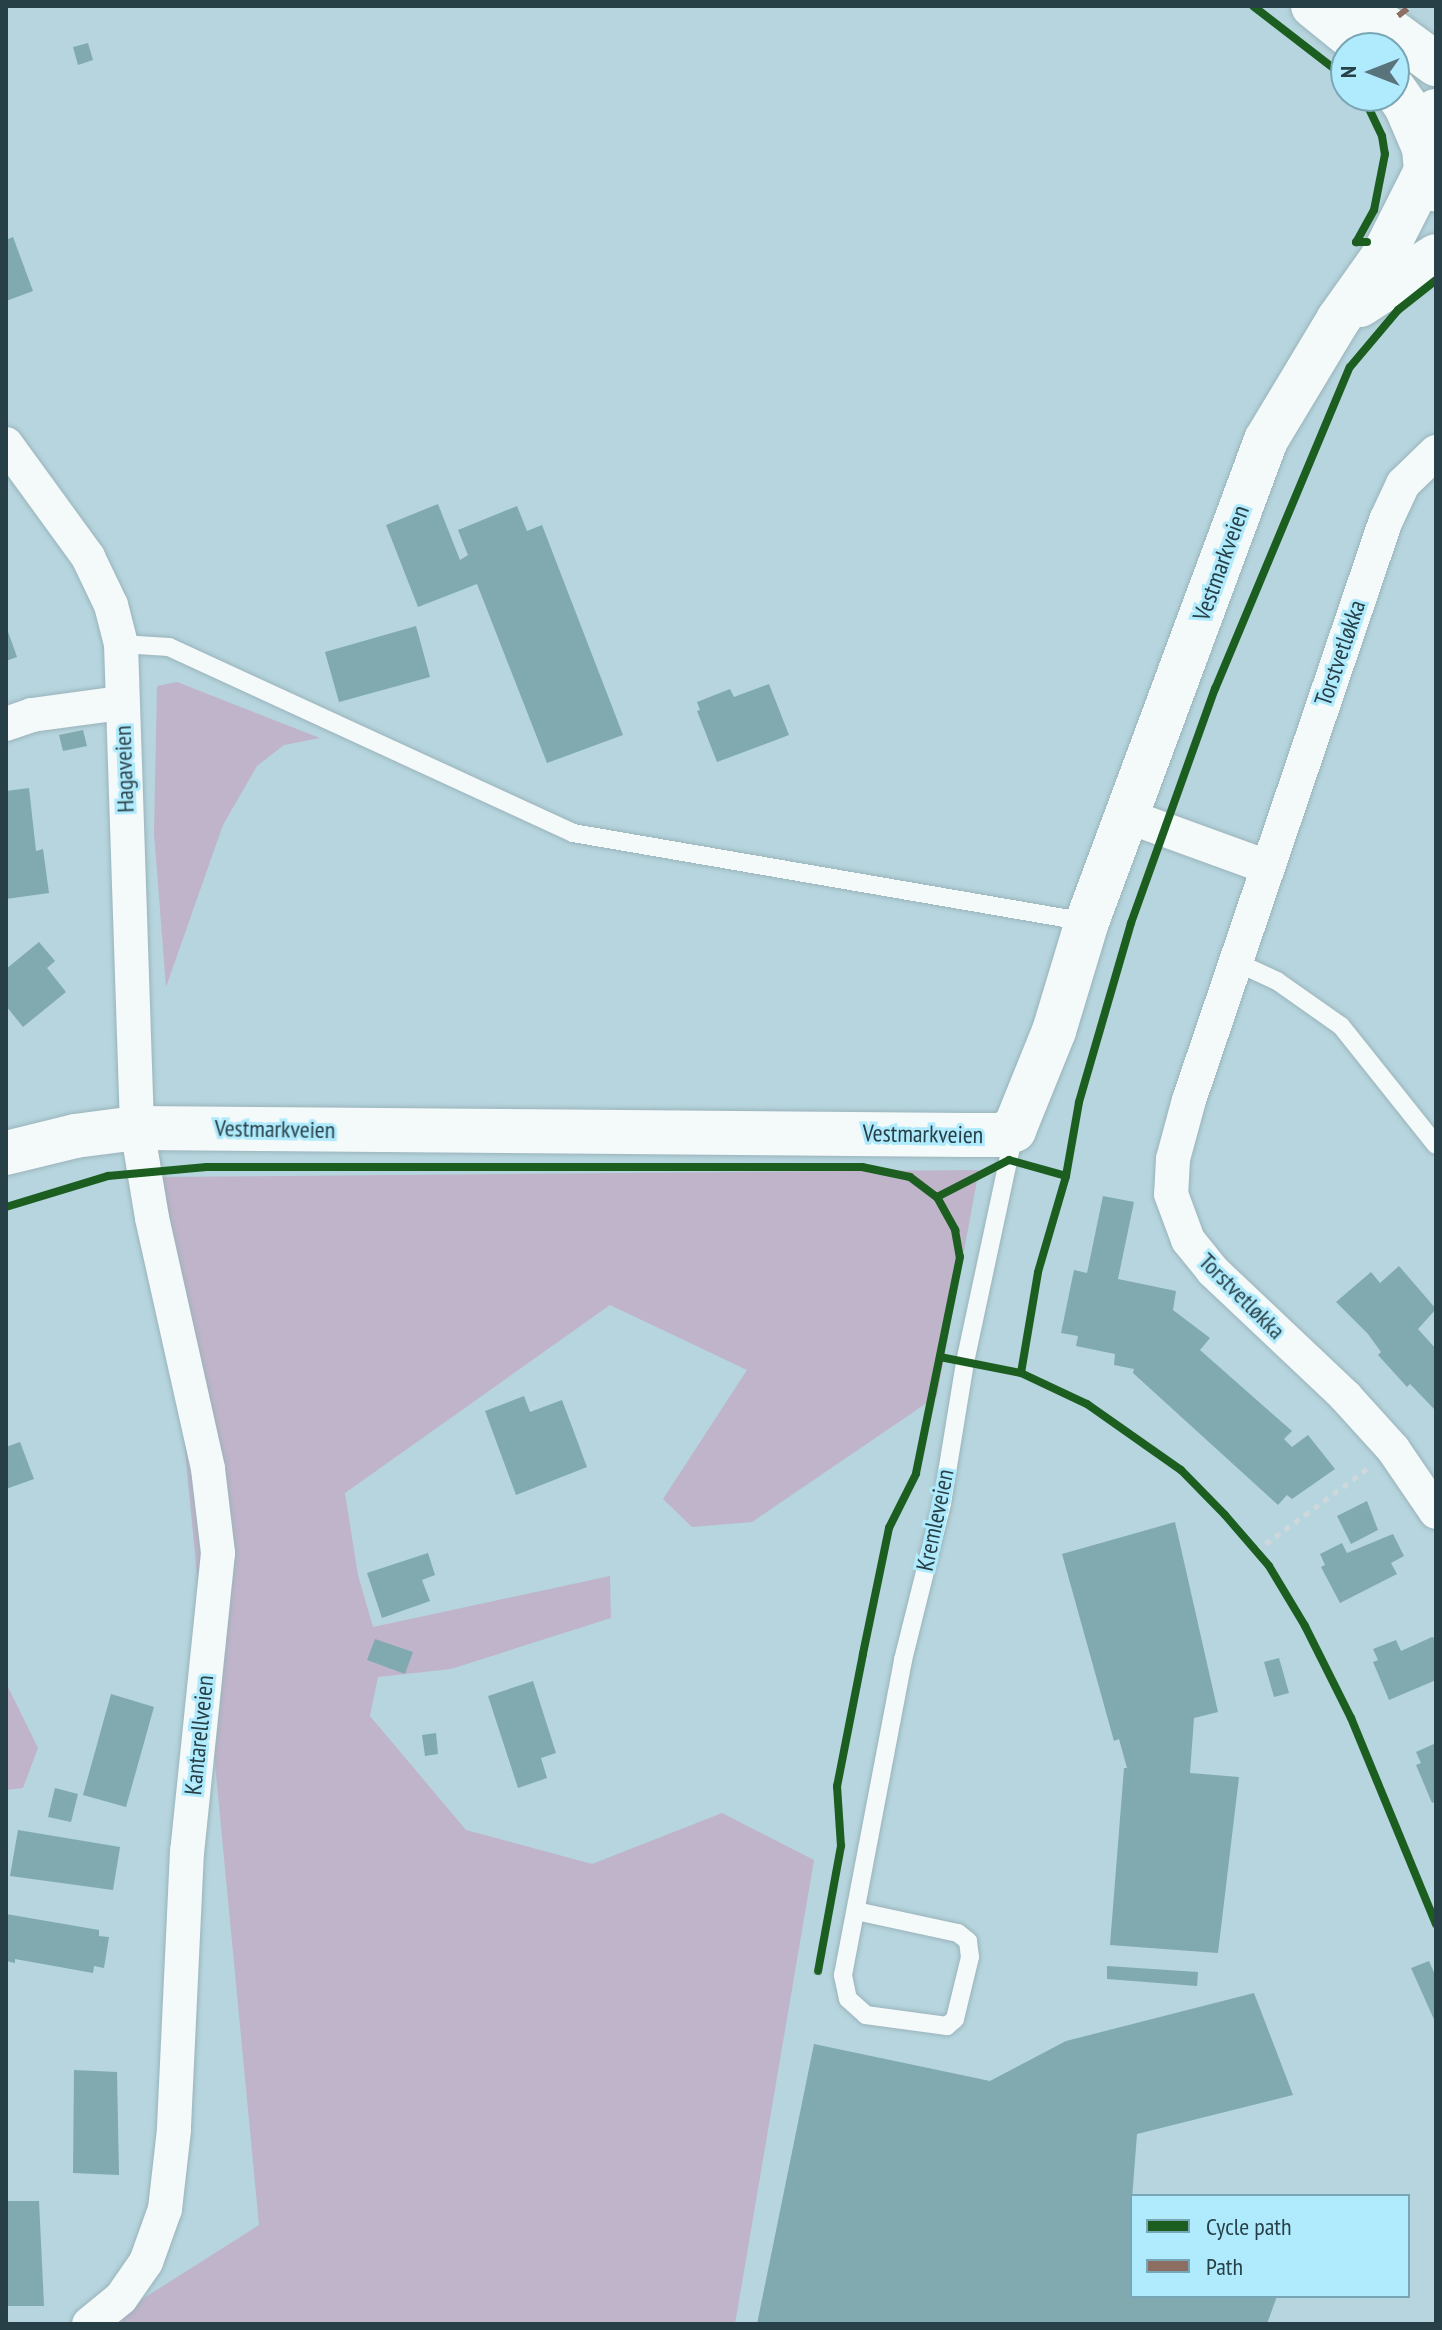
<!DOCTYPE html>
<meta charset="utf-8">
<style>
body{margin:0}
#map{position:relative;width:1442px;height:2330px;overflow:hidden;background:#b6d5de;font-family:"PT Sans Narrow",sans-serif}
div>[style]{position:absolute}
.green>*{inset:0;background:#c0b4ca}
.building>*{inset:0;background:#80aaaf}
.path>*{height:5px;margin-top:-2.5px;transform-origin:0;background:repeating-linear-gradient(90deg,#ced8db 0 6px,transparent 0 12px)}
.roads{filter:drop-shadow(0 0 2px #9ab3ba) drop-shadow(0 0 2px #9ab3ba)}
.lane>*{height:18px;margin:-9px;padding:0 9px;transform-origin:9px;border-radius:9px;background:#f4f9fa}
.street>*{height:34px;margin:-17px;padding:0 17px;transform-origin:17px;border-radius:17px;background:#f4f9fa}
.secondary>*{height:44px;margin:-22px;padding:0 22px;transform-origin:22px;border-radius:22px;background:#f4f9fa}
.quiet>*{height:6px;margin-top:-3px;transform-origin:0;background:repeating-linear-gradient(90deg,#8d6e63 0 12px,transparent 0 18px)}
.cycleway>*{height:8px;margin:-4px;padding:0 4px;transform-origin:4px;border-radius:4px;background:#1b5e20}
span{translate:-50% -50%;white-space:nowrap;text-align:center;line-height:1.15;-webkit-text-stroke:6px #b0ebfd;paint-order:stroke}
.street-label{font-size:24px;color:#273f46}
.frame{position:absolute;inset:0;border:8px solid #273f46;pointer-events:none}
.legend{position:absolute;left:1130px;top:2194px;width:280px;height:104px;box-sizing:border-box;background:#b0ebfd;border:2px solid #79a6b4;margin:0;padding:10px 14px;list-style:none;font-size:24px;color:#273f46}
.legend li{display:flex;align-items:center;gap:16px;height:40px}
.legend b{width:40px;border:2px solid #79a6b4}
.north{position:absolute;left:1330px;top:32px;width:80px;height:80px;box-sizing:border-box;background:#b0ebfd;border:2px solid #79a6b4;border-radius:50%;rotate:270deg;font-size:22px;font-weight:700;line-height:32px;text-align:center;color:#273f46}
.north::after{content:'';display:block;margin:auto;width:28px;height:36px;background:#59747b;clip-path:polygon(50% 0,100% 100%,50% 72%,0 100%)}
</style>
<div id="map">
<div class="green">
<div style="clip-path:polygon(177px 682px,320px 738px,284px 745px,257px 766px,223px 825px,166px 987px,154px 833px,157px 686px)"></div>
<div style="clip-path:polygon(979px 1170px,937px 1396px,752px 1522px,692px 1527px,663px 1499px,747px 1370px,610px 1305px,345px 1493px,358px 1575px,373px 1627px,610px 1576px,611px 1618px,451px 1669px,378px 1677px,370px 1716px,466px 1830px,592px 1864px,722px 1813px,814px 1860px,735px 2324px,103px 2324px,259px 2225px,159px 1177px)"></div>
<div style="clip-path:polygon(6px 1683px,38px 1748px,23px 1788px,6px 1790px)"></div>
</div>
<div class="building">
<div style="clip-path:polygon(88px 43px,93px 60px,78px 65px,73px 47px)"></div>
<div style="clip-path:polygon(13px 237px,33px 291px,6px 301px,6px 240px)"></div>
<div style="clip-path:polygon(438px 504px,460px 560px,468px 555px,458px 530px,517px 506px,527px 531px,542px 525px,623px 735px,547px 763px,477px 584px,418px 607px,386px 525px)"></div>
<div style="clip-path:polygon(6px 626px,17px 657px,6px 661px)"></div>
<div style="clip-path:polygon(416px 626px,430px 677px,339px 702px,325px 652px)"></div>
<div style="clip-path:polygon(769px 684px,789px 735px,717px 762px,697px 711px,700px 710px,697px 702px,730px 689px,734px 697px)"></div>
<div style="clip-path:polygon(83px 730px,87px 746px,63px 751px,59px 735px)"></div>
<div style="clip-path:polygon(29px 788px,36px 851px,43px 849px,49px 893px,6px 899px,6px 791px)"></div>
<div style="clip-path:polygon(39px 942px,55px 961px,47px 968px,66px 992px,23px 1027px,6px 1006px,6px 969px)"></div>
<div style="clip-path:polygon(1103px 1196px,1134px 1202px,1118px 1279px,1176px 1291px,1173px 1310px,1210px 1338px,1200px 1350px,1292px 1431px,1284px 1439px,1292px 1447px,1308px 1435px,1335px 1469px,1292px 1499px,1287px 1495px,1278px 1505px,1133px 1373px,1134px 1369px,1114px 1365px,1115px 1354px,1076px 1346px,1078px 1336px,1061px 1333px,1074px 1270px,1087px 1273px)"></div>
<div style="clip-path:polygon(1399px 1266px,1436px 1309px,1418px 1329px,1436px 1349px,1436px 1411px,1410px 1384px,1407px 1387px,1378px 1355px,1381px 1352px,1368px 1334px,1336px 1302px,1371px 1272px,1380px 1283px)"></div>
<div style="clip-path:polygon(524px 1396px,530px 1412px,562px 1400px,587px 1467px,516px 1495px,485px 1411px)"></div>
<div style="clip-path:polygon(20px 1442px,34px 1479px,6px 1489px,6px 1447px)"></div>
<div style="clip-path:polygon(1367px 1501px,1378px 1530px,1351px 1544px,1337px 1516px)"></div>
<div style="clip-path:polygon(1175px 1522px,1218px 1712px,1194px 1718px,1190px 1773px,1239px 1777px,1218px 1953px,1110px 1945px,1124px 1768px,1127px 1768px,1119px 1739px,1114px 1741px,1062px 1554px)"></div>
<div style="clip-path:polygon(1393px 1534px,1404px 1556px,1391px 1563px,1397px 1574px,1340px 1603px,1321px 1567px,1325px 1565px,1320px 1554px,1342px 1543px,1347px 1553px)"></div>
<div style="clip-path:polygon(428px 1553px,435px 1575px,422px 1580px,430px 1601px,382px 1618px,367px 1573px)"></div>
<div style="clip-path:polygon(1432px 1637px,1436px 1639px,1436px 1680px,1389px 1700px,1373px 1662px,1378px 1660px,1373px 1649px,1396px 1640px,1401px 1651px)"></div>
<div style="clip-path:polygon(375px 1639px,413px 1652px,405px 1674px,367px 1660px)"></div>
<div style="clip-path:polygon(1279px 1658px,1289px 1693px,1274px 1697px,1264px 1662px)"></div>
<div style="clip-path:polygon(533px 1681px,556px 1753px,541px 1758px,547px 1778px,518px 1788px,488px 1696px)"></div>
<div style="clip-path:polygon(111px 1694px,154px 1707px,126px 1807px,83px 1795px)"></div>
<div style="clip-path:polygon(436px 1733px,438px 1754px,425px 1756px,422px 1735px)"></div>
<div style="clip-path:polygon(1436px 1743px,1436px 1801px,1432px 1803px,1416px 1765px,1421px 1763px,1416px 1752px)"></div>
<div style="clip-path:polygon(55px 1788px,78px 1794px,71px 1822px,48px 1817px)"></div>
<div style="clip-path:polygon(18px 1830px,120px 1847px,113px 1890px,10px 1876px)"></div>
<div style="clip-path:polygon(6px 1914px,99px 1930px,99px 1936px,109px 1937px,104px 1968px,94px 1966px,93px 1973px,15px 1959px,15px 1963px,6px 1961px)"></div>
<div style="clip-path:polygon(1429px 1961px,1436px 1977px,1436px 2024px,1411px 1968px)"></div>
<div style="clip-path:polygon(1107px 1966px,1198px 1972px,1197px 1986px,1107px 1979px)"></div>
<div style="clip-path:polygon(1254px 1993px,1293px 2095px,1137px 2134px,1130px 2225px,1132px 2296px,1277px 2296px,1267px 2324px,757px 2324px,814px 2044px,990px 2081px,1066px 2041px)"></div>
<div style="clip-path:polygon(74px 2070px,117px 2072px,119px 2175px,73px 2173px)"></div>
<div style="clip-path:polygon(6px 2201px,39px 2201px,44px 2306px,6px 2306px)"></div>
</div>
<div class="path">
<div style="left:1256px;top:1551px;width:138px;rotate:-36.5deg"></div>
</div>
<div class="roads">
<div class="lane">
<div style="left:121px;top:644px;width:48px;rotate:3.6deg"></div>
<div style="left:169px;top:647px;width:445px;rotate:24.7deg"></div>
<div style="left:573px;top:833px;width:522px;rotate:9.82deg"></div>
<div style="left:1238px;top:963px;width:43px;rotate:24.8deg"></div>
<div style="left:1277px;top:981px;width:78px;rotate:35.1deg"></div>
<div style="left:1341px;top:1026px;width:152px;rotate:51.4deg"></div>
<div style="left:856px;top:1911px;width:104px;rotate:12.2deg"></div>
<div style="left:958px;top:1933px;width:13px;rotate:39deg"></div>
<div style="left:968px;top:1941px;width:16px;rotate:83deg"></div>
<div style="left:970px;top:1957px;width:64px;rotate:103.6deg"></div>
<div style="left:955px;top:2019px;width:11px;rotate:139deg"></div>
<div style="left:947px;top:2026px;width:82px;rotate:-172.3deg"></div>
<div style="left:866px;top:2015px;width:24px;rotate:-138deg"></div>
<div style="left:848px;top:1999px;width:25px;rotate:-102deg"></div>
<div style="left:843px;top:1975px;width:321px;rotate:-79.2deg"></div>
<div style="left:903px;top:1660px;width:162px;rotate:-76deg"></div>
<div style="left:942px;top:1503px;width:143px;rotate:-80.7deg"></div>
<div style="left:965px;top:1362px;width:234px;rotate:-77.9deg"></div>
</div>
<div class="street">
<div style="left:6px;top:444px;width:140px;rotate:54deg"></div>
<div style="left:88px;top:557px;width:53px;rotate:64.4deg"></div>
<div style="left:111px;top:605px;width:40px;rotate:75.6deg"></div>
<div style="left:121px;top:644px;width:484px;rotate:88.1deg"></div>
<div style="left:137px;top:1128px;width:91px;rotate:80.5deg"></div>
<div style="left:152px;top:1218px;width:257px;rotate:77.4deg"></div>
<div style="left:208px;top:1469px;width:85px;rotate:83.2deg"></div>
<div style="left:218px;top:1553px;width:300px;rotate:95.9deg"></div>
<div style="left:187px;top:1851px;width:279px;rotate:92.7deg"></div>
<div style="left:174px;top:2130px;width:80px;rotate:96.5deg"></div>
<div style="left:165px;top:2209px;width:56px;rotate:109.7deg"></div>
<div style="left:146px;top:2262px;width:44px;rotate:124.8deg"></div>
<div style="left:121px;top:2298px;width:41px;rotate:140.9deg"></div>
<div style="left:1436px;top:452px;width:46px;rotate:135.9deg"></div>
<div style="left:1403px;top:484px;width:40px;rotate:115deg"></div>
<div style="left:1386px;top:520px;width:613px;rotate:108.76deg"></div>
<div style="left:1189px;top:1100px;width:61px;rotate:105.2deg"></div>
<div style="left:1173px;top:1159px;width:35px;rotate:93deg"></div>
<div style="left:1171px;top:1194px;width:49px;rotate:69.7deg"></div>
<div style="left:1188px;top:1240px;width:40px;rotate:51deg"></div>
<div style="left:1213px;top:1271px;width:182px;rotate:43.4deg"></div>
<div style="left:1345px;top:1396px;width:72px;rotate:47.8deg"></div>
<div style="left:1393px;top:1449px;width:76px;rotate:55.7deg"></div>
<div style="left:6px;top:724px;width:28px;rotate:-19deg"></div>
<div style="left:32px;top:715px;width:90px;rotate:-7.7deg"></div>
<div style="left:1127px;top:816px;width:149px;rotate:20deg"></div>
</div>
<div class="secondary">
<div style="left:1313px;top:6px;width:67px;rotate:38.9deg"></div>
<div style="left:1357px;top:6px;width:98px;rotate:36.3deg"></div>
<div style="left:1394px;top:89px;width:21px;rotate:55deg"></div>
<div style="left:1406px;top:106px;width:46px;rotate:66.8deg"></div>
<div style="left:1436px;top:111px;width:18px;rotate:119deg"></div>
<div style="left:1427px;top:127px;width:21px;rotate:98deg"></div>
<div style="left:1424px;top:148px;width:23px;rotate:85deg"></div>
<div style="left:1426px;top:171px;width:21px;rotate:62deg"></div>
<div style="left:1360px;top:305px;width:90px;rotate:-32.8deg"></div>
<div style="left:6px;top:1153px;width:71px;rotate:-13.8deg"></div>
<div style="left:75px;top:1136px;width:63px;rotate:-7.4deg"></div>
<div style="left:137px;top:1128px;width:831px;rotate:0.48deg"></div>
<div style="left:968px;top:1135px;width:31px"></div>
<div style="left:999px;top:1135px;width:16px;rotate:-18deg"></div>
<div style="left:1014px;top:1130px;width:107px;rotate:-68deg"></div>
<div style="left:1054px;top:1031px;width:114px;rotate:-73.2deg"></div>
<div style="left:1087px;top:922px;width:514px;rotate:-69.63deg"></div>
<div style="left:1266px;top:440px;width:140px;rotate:-59deg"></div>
<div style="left:1338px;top:320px;width:76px;rotate:-54.6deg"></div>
<div style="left:1382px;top:258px;width:97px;rotate:-63.2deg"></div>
</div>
</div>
<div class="quiet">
<div style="left:1398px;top:16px;width:16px;rotate:-38deg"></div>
</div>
<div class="cycleway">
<div style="left:1253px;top:6px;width:118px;rotate:37.7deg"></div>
<div style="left:1363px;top:96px;width:44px;rotate:64.6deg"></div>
<div style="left:1382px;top:136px;width:18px;rotate:81deg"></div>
<div style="left:1385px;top:154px;width:57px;rotate:101.1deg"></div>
<div style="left:1374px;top:210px;width:37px;rotate:119deg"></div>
<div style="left:1356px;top:242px;width:11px"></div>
<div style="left:937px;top:1197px;width:81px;rotate:-27.2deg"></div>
<div style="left:1009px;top:1160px;width:59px;rotate:15.7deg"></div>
<div style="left:6px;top:1207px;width:107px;rotate:-16.9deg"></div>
<div style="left:108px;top:1176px;width:99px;rotate:-5.2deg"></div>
<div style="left:207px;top:1167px;width:655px"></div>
<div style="left:862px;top:1167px;width:49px;rotate:11.8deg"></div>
<div style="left:910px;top:1177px;width:34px;rotate:37deg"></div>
<div style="left:937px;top:1197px;width:38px;rotate:61deg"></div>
<div style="left:955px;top:1230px;width:27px;rotate:80deg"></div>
<div style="left:960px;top:1257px;width:221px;rotate:101.5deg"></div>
<div style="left:916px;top:1474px;width:60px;rotate:116.6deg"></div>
<div style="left:889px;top:1528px;width:129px;rotate:101.7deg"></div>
<div style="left:863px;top:1654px;width:135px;rotate:101.1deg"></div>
<div style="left:837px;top:1786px;width:60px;rotate:86.2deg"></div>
<div style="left:841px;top:1846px;width:127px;rotate:100.4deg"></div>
<div style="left:940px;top:1357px;width:83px;rotate:11.2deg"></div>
<div style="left:1021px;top:1373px;width:73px;rotate:25.2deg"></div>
<div style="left:1087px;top:1404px;width:115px;rotate:35.1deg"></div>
<div style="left:1181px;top:1470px;width:63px;rotate:45.6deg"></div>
<div style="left:1225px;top:1515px;width:67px;rotate:49.2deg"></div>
<div style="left:1269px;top:1566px;width:70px;rotate:59deg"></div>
<div style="left:1305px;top:1626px;width:103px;rotate:63.4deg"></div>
<div style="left:1351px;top:1718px;width:223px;rotate:67.6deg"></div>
<div style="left:1021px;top:1373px;width:102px;rotate:-80.4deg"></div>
<div style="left:1038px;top:1272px;width:100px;rotate:-73.7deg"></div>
<div style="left:1066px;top:1176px;width:75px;rotate:-80deg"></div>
<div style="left:1079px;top:1102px;width:186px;rotate:-73.8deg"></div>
<div style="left:1131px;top:923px;width:249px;rotate:-70.3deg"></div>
<div style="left:1215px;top:689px;width:349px;rotate:-67.3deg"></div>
<div style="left:1350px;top:367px;width:75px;rotate:-49.9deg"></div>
<div style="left:1398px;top:310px;width:48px;rotate:-38.3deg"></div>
</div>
<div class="street-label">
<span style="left:1221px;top:563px;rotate:-70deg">Vestmarkveien</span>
<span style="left:1340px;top:653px;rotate:-71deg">Torstvetløkka</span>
<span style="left:124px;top:769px;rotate:-92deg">Hagaveien</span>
<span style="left:275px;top:1129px;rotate:1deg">Vestmarkveien</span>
<span style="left:923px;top:1134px;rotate:1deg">Vestmarkveien</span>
<span style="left:1242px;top:1296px;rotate:45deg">Torstvetløkka</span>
<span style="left:935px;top:1520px;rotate:-78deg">Kremleveien</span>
<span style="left:199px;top:1735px;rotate:-84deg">Kantarellveien</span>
</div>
<div class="frame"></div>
<ul class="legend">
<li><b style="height:10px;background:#1b5e20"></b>Cycle path</li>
<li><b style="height:10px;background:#8d6e63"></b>Path</li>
</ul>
<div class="north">N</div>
</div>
